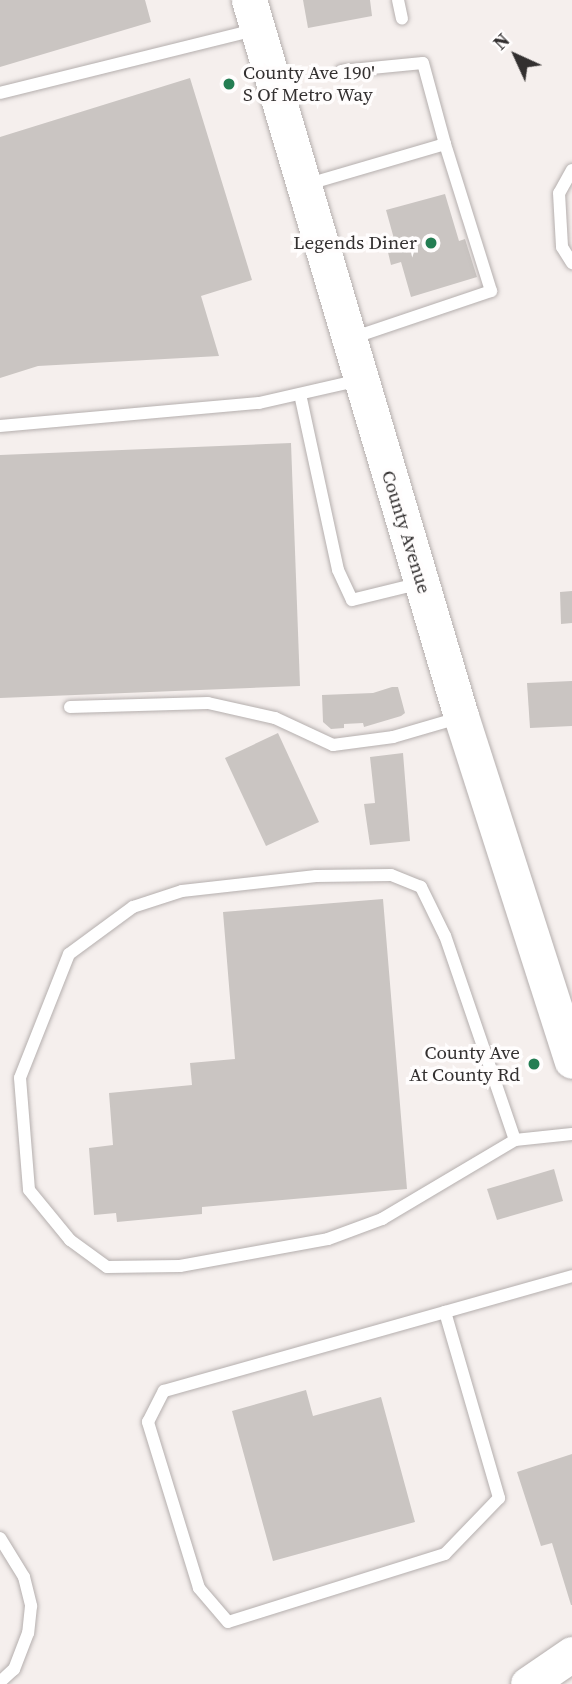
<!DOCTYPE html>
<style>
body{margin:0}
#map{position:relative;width:572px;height:1684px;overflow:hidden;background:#f5efed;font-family:"Source Serif 4",serif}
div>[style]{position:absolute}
.building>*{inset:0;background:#cac5c2}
.roads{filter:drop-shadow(0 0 2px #b5afae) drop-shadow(0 0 2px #b5afae)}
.lane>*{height:12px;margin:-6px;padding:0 6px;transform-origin:6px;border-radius:6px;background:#fff}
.secondary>*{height:35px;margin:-17.5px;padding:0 17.5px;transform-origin:17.5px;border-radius:17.5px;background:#fff}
.dots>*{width:19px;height:19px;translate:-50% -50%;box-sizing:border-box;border:4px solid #fffdfd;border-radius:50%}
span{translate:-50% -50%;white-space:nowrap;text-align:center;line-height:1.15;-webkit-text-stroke:7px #fffdfd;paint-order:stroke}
.poi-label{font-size:19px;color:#333030}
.left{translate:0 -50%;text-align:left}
.right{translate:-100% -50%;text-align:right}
.street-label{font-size:19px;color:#333030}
.north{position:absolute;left:481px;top:21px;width:70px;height:70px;-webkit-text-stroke:5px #fffdfd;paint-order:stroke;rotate:315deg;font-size:19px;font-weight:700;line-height:28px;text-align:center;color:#333030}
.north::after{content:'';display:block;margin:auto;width:24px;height:32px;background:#333030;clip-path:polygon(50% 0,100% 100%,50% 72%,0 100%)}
</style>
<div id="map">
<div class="building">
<div style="clip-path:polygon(0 0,145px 0,151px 22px,0 67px)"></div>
<div style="clip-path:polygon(303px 0,370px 0,372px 16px,308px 28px)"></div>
<div style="clip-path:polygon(190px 78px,252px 280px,201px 296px,219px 356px,38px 366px,0 378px,0 137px)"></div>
<div style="clip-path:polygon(445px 194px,459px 241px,465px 239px,477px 277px,411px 297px,401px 262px,391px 265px,387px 248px,396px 246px,386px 210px)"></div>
<div style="clip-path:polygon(291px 443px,300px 686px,0 698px,0 455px)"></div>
<div style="clip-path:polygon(572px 591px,572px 623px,561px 624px,560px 592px)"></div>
<div style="clip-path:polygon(572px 681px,572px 726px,530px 728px,527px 683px)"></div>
<div style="clip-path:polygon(392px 687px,398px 687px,405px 713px,401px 716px,364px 727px,363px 723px,344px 724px,344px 728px,331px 729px,323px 722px,322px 695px,373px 693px)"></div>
<div style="clip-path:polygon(278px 733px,319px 822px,266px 846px,225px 758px)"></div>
<div style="clip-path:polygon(403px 753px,410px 841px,370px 845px,364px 804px,375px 803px,370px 757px)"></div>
<div style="clip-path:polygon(383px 899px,407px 1189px,202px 1207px,202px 1214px,117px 1222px,116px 1213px,94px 1215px,89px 1148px,113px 1145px,109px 1093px,192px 1085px,190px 1063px,235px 1059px,223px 912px)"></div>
<div style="clip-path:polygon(554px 1169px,563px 1201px,497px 1220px,487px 1189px)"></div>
<div style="clip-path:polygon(306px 1390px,313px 1416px,381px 1397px,415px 1522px,273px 1561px,232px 1411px)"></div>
<div style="clip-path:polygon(572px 1454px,572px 1605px,571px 1605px,552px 1543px,541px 1546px,517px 1472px)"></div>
</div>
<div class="roads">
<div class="lane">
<div style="left:398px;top:0;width:19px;rotate:78deg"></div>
<div style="left:341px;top:71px;width:82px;rotate:-5.6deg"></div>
<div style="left:423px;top:63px;width:84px;rotate:74.8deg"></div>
<div style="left:0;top:93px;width:262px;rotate:-13.9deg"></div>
<div style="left:572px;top:170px;width:26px;rotate:119deg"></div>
<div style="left:559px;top:193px;width:54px;rotate:86.8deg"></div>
<div style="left:562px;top:247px;width:19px;rotate:58deg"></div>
<div style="left:305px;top:185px;width:146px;rotate:-16.3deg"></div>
<div style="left:445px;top:144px;width:154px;rotate:72.6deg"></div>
<div style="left:491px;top:291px;width:147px;rotate:161.3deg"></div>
<div style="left:300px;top:394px;width:180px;rotate:77.8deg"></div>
<div style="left:338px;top:570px;width:33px;rotate:65deg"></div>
<div style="left:352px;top:600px;width:71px;rotate:-13.8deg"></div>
<div style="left:0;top:426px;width:260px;rotate:-5.1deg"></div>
<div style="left:259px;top:403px;width:104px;rotate:-12.8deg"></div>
<div style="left:70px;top:707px;width:138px;rotate:-1.7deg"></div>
<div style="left:208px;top:703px;width:69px;rotate:12.6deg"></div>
<div style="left:275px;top:718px;width:64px;rotate:25deg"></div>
<div style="left:333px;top:745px;width:61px;rotate:-7.6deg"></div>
<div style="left:393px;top:737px;width:68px;rotate:-16.3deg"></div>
<div style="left:515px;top:1140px;width:216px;rotate:-108.9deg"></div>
<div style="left:445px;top:936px;width:55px;rotate:-116.1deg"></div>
<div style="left:421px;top:887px;width:32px;rotate:-158deg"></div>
<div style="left:391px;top:875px;width:75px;rotate:179.2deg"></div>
<div style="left:316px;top:876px;width:135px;rotate:173.6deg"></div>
<div style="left:182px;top:891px;width:52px;rotate:161.9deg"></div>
<div style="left:133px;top:907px;width:79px;rotate:143.7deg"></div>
<div style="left:69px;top:954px;width:133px;rotate:111.6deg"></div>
<div style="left:20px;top:1078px;width:112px;rotate:85.4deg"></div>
<div style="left:29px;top:1190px;width:65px;rotate:50.6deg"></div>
<div style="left:70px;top:1240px;width:46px;rotate:36.1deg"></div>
<div style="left:107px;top:1267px;width:73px;rotate:-0.8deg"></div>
<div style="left:180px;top:1266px;width:150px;rotate:-10.3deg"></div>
<div style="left:328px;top:1239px;width:58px;rotate:-20.3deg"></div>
<div style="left:382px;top:1219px;width:155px;rotate:-30.7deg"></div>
<div style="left:515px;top:1140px;width:57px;rotate:-6deg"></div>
<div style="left:445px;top:1312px;width:194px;rotate:73.8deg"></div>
<div style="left:499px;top:1498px;width:78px;rotate:134deg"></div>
<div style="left:445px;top:1554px;width:227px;rotate:162.6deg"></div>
<div style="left:228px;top:1622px;width:45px;rotate:-130.5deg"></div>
<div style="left:199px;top:1588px;width:174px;rotate:-107.1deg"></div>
<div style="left:148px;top:1422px;width:35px;rotate:-63deg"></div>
<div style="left:164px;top:1391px;width:292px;rotate:-15.7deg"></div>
<div style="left:445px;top:1312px;width:132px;rotate:-15.8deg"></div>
<div style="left:0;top:1538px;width:46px;rotate:58.4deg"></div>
<div style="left:24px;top:1577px;width:30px;rotate:76deg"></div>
<div style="left:31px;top:1606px;width:27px;rotate:96deg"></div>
<div style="left:28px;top:1633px;width:39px;rotate:111deg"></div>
<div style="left:14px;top:1669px;width:19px;rotate:137deg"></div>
</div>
<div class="secondary">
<div style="left:249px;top:0;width:747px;rotate:73.51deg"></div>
<div style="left:461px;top:716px;width:362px;rotate:72.2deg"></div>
<div style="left:528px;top:1684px;width:53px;rotate:-34.3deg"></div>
</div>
</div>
<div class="dots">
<div style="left:229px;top:84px;background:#247e53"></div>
<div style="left:431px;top:243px;background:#247e53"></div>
<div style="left:534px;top:1064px;background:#247e53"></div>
</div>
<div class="poi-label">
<span class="left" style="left:243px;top:84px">County Ave 190'<br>S Of Metro Way</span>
<span class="right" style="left:417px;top:243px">Legends Diner</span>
<span class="right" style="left:520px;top:1064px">County Ave<br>At County Rd</span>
</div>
<div class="street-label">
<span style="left:406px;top:532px;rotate:73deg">County Avenue</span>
</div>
<div class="north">N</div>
</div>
